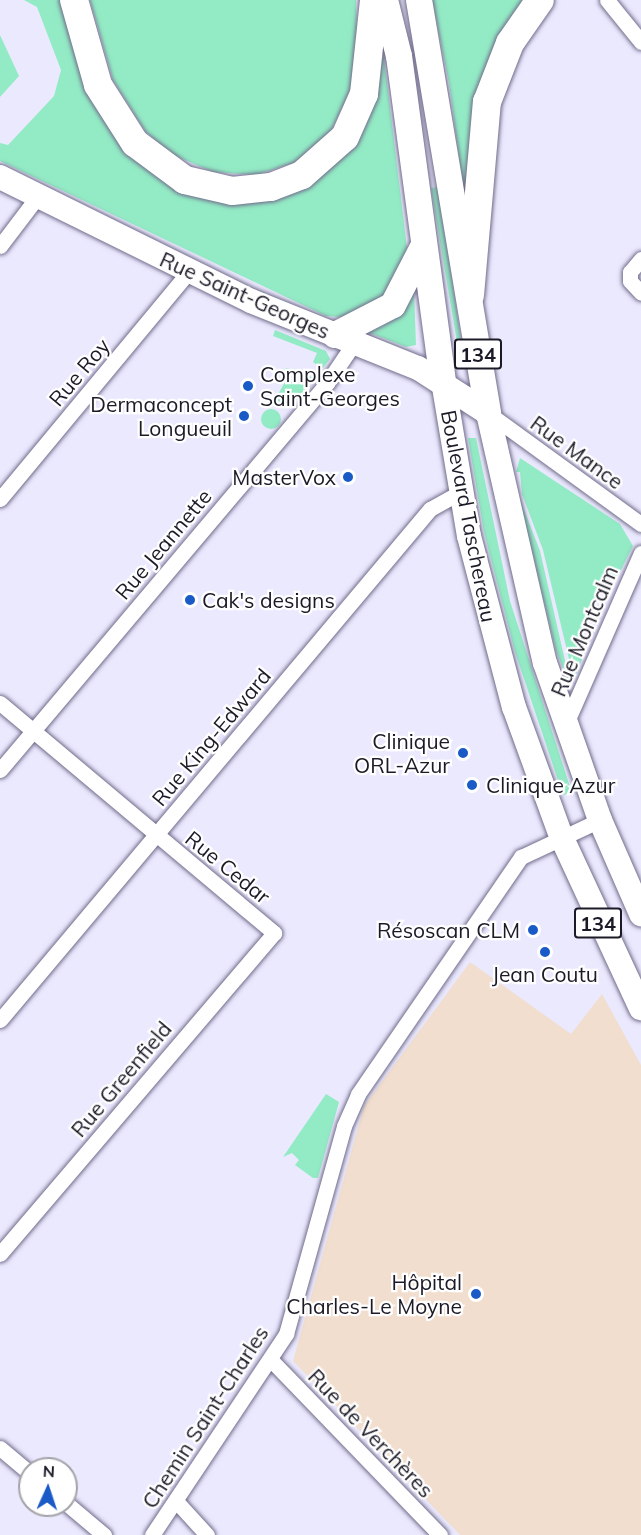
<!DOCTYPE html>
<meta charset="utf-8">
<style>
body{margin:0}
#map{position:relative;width:641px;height:1535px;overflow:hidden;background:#ebe9fe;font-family:Mulish,sans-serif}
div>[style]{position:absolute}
.medical>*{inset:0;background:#f1dece}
.green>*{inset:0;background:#93ebc5}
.round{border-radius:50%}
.roads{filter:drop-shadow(0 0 2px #706c8b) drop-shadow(0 0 2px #706c8b)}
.minor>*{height:15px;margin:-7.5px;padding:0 7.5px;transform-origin:7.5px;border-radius:7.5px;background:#fff}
.primary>*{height:24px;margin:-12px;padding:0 12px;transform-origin:12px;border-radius:12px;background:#fff}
.trunk>*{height:26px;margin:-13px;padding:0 13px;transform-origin:13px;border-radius:13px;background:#fff}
.motorway>*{height:28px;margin:-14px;padding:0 14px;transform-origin:14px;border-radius:14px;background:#fff}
.dots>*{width:16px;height:16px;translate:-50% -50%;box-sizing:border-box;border:3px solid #fff;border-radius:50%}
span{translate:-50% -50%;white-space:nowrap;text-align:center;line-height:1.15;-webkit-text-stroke:4.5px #fff;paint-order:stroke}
.shield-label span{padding:2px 4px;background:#fff;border:2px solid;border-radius:4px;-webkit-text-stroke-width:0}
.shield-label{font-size:20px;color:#1c1a27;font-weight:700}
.street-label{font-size:21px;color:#1c1a27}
.poi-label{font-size:21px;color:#1c1a27}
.left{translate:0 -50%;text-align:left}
.right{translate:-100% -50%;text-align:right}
.north{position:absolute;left:18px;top:1457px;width:60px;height:60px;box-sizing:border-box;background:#fff;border:2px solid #a4a3a9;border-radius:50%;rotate:3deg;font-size:16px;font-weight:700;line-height:24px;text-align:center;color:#1c1a27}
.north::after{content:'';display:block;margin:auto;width:21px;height:27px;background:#1a5ac6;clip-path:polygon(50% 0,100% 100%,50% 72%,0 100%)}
</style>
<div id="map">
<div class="medical">
<div style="clip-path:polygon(470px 962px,571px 1034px,602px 994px,641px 1065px,641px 1535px,460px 1535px,293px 1361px,364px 1106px)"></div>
</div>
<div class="green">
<div style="clip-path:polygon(24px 0,63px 0,156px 175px,305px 183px,378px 59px,384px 58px,407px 248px,400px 284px,352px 318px,326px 316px,0 161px,0 143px,8px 145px,54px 96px,61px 70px,37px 7px)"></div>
<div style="clip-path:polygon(90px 0,356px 0,358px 59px,348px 97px,328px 136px,296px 162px,256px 175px,213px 172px,171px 154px,145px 131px,113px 80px)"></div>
<div style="clip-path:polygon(432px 0,531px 0,466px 208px,449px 83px)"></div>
<div style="clip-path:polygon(0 35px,19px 76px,0 97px)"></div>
<div style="clip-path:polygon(439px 187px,461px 341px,457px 342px,431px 188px)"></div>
<div style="clip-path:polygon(414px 291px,416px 345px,406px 347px,365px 331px)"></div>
<div style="clip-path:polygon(275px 330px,326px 351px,330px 359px,322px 369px,313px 362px,317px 353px,273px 336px)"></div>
<div style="clip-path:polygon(286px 368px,291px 369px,290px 381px,303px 385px,310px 376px,314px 379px,292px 405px,275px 400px,287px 378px,281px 373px)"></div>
<div class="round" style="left:261px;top:409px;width:20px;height:20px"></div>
<div style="clip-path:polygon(468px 438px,476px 438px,510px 601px,572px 793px,563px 795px,515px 652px,484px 532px)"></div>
<div style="clip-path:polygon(520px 458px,620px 524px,633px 546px,619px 574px,600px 586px,581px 636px,583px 656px,574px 680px,543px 550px,522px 494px,520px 472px,516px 472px)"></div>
<div style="clip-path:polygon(517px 491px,540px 551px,571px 687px,556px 651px)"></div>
<div style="clip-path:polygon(326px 1094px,339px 1102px,318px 1178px,313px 1178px,295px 1165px,299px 1160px,292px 1153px,283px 1157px)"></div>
</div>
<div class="roads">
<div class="minor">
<div style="left:607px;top:0;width:54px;rotate:51deg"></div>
<div style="left:0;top:246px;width:63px;rotate:-52.8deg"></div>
<div style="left:641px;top:259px;width:17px;rotate:130deg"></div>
<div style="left:630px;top:272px;width:9px;rotate:90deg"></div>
<div style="left:630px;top:281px;width:16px;rotate:47deg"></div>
<div style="left:488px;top:413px;width:189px;rotate:36deg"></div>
<div style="left:0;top:499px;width:296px;rotate:-50.3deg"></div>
<div style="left:0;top:703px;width:358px;rotate:40deg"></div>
<div style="left:274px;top:933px;width:422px;rotate:130.5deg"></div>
<div style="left:565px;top:726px;width:189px;rotate:-66.3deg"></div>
<div style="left:0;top:770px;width:507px;rotate:-49.8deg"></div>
<div style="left:327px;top:383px;width:48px;rotate:-56deg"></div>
<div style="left:0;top:1020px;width:668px;rotate:-49.92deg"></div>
<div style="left:430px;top:509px;width:35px;rotate:-29deg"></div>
<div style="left:272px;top:1361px;width:242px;rotate:46deg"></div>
<div style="left:0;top:1448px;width:39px;rotate:40deg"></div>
<div style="left:176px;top:1501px;width:46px;rotate:47.6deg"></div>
<div style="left:66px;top:1503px;width:50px;rotate:40.1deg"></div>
<div style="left:152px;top:1535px;width:242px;rotate:-56.3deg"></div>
<div style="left:286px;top:1334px;width:216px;rotate:-74.4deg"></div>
<div style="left:344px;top:1126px;width:35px;rotate:-66deg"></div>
<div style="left:358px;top:1094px;width:288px;rotate:-55.5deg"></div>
<div style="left:521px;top:857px;width:87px;rotate:-25.1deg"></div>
</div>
<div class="primary">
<div style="left:0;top:177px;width:280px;rotate:26.3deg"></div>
<div style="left:251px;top:301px;width:180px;rotate:21.9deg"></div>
<div style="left:418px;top:368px;width:83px;rotate:32.7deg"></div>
<div style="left:488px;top:413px;width:256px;rotate:77.2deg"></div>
<div style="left:545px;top:663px;width:166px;rotate:70.7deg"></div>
<div style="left:600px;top:820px;width:103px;rotate:66.4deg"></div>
<div style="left:443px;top:381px;width:157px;rotate:80.5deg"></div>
<div style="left:469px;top:536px;width:177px;rotate:75.3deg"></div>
<div style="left:514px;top:707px;width:137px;rotate:70deg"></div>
<div style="left:561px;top:836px;width:190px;rotate:65.1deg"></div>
</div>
<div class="trunk">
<div style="left:385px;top:0;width:58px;rotate:76deg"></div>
<div style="left:399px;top:56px;width:328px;rotate:82.3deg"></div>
<div style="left:419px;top:0;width:419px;rotate:80.5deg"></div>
<div style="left:335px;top:335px;width:65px;rotate:-27.3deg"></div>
<div style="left:393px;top:305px;width:65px;rotate:-62.7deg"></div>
</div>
<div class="motorway">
<div style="left:74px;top:0;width:88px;rotate:74.2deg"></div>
<div style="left:98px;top:85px;width:69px;rotate:57.5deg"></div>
<div style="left:135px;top:143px;width:62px;rotate:36.5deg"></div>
<div style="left:185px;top:180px;width:48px;rotate:13.2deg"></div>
<div style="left:232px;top:191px;width:39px;rotate:-6deg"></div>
<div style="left:271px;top:187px;width:33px;rotate:-21deg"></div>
<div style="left:302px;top:175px;width:57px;rotate:-41.5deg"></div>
<div style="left:345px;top:137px;width:47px;rotate:-66.2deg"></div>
<div style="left:364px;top:94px;width:95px;rotate:-83.9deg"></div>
<div style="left:470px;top:295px;width:194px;rotate:-85deg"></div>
<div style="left:487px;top:102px;width:63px;rotate:-68.7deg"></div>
<div style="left:510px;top:43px;width:52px;rotate:-55.1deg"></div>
</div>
</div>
<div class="dots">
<div style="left:248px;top:386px;background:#1a5ac6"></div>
<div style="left:244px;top:416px;background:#1a5ac6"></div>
<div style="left:348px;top:477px;background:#1a5ac6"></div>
<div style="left:190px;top:600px;background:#1a5ac6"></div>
<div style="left:463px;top:753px;background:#1a5ac6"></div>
<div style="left:472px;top:785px;background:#1a5ac6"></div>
<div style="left:533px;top:930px;background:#1a5ac6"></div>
<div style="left:545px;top:952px;background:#1a5ac6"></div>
<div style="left:476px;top:1294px;background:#1a5ac6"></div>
</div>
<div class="shield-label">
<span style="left:478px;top:354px">134</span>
<span style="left:598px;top:923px">134</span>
</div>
<div class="street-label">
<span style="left:245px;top:295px;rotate:24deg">Rue Saint-Georges</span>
<span style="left:79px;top:372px;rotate:-50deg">Rue Roy</span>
<span style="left:577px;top:452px;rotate:36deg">Rue Mance</span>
<span style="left:469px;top:516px;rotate:79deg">Boulevard Taschereau</span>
<span style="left:163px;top:544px;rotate:-50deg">Rue Jeannette</span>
<span style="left:584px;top:631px;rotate:-67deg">Rue Montcalm</span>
<span style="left:211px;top:737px;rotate:-50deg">Rue King-Edward</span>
<span style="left:228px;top:867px;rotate:39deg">Rue Cedar</span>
<span style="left:121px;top:1079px;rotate:-50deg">Rue Greenfield</span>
<span style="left:205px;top:1417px;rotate:-57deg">Chemin Saint-Charles</span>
<span style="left:371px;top:1433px;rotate:46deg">Rue de Verchères</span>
</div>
<div class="poi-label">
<span class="left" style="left:260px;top:386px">Complexe<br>Saint-Georges</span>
<span class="right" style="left:232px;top:416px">Dermaconcept<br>Longueuil</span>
<span class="right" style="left:336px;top:477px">MasterVox</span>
<span class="left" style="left:202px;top:600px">Cak's designs</span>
<span class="right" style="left:450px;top:753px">Clinique<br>ORL-Azur</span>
<span class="left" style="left:486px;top:785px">Clinique Azur</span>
<span class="right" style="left:520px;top:930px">Résoscan CLM</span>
<span style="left:545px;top:974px">Jean Coutu</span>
<span class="right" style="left:462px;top:1294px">Hôpital<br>Charles-Le Moyne</span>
</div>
<div class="north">N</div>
</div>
